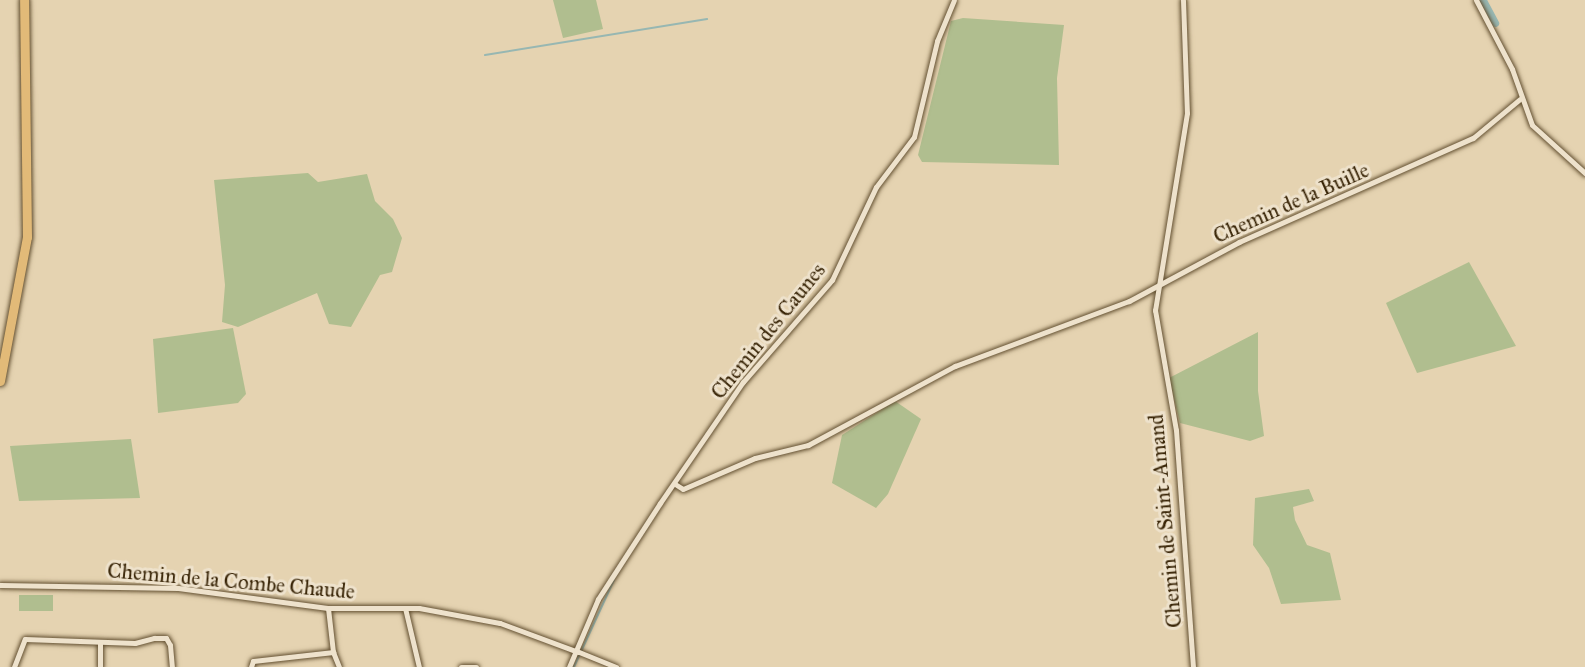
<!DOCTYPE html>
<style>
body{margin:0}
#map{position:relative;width:1585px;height:667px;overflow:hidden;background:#e5d3b1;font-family:"IM FELL Great Primer",serif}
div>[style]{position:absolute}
.green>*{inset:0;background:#b0be8f}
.stream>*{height:2px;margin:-1px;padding:0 1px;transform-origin:1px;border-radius:1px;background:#97b7b2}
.canal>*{height:7px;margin:-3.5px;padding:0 3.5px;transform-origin:3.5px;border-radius:3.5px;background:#97b7b2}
.roads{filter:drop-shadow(0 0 2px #635031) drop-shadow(0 0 2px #635031)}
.street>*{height:5px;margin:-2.5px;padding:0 2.5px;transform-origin:2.5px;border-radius:2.5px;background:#eee2cc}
.primary>*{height:9px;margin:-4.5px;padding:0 4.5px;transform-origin:4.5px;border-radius:4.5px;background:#e2ba78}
span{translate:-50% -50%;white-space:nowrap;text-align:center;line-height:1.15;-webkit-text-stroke:6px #eee2cc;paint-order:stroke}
.street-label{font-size:21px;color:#382406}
</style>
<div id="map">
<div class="green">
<div style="clip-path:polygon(553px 0,596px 0,603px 29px,563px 38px)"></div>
<div style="clip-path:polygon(963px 18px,1064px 25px,1057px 78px,1059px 165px,922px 162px,918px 155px,951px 21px)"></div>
<div style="clip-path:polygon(308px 173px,318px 182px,367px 174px,375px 201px,393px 219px,402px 238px,392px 272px,380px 275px,351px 327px,329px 324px,317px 293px,238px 327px,222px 322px,225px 285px,214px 180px)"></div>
<div style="clip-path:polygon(1469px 262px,1516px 346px,1417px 373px,1386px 303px)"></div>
<div style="clip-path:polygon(233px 328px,246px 394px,238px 403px,158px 413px,153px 339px)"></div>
<div style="clip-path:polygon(1258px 332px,1258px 391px,1264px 436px,1250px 441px,1180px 423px,1169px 378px)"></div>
<div style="clip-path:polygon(895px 401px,921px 419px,888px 494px,876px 508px,832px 483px,842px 435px)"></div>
<div style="clip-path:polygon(131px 439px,140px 498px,19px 501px,10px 446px)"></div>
<div style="clip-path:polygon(1309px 489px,1314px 501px,1293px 507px,1295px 520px,1307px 545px,1330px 553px,1341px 600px,1281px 604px,1269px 568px,1253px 545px,1255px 498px)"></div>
<div style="clip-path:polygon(19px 595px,53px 595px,53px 611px,19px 611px)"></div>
</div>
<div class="stream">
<div style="left:485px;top:55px;width:225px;rotate:-9.2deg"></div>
<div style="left:574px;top:667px;width:96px;rotate:-65.3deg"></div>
</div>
<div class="canal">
<div style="left:1483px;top:0;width:26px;rotate:62deg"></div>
</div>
<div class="roads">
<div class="street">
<div style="left:1183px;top:0;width:113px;rotate:88deg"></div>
<div style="left:1187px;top:113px;width:200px;rotate:99.2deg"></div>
<div style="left:1155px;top:310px;width:122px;rotate:80.1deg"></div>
<div style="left:1176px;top:430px;width:238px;rotate:85.9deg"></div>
<div style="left:1476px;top:0;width:78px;rotate:62.4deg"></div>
<div style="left:1512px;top:69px;width:59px;rotate:70.3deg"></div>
<div style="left:1532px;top:125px;width:72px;rotate:42.2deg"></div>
<div style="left:675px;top:484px;width:9px;rotate:32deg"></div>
<div style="left:683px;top:489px;width:78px;rotate:-23.3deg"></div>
<div style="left:755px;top:458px;width:55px;rotate:-13.8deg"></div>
<div style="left:808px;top:445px;width:167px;rotate:-28.3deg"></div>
<div style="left:955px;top:366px;width:186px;rotate:-20.5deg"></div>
<div style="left:1129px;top:301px;width:125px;rotate:-28.2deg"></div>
<div style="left:1239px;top:242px;width:256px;rotate:-24deg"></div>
<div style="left:1473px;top:138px;width:61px;rotate:-39.7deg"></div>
<div style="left:0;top:585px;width:178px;rotate:1deg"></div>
<div style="left:178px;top:588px;width:151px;rotate:7.6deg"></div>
<div style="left:328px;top:608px;width:91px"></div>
<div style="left:419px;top:608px;width:82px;rotate:10.5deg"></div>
<div style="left:500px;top:623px;width:83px;rotate:20.4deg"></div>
<div style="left:405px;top:608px;width:61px;rotate:76.7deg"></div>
<div style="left:100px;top:642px;width:25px;rotate:90deg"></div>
<div style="left:333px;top:652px;width:16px;rotate:68deg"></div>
<div style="left:579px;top:652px;width:40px;rotate:22deg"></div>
<div style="left:14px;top:667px;width:30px;rotate:-69deg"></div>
<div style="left:25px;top:639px;width:110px;rotate:2.1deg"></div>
<div style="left:135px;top:643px;width:20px;rotate:-15deg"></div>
<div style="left:154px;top:638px;width:12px"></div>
<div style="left:166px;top:638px;width:8px;rotate:60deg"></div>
<div style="left:170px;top:645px;width:22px;rotate:85deg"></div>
<div style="left:251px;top:667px;width:6px;rotate:-72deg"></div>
<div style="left:253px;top:661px;width:81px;rotate:-6.4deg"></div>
<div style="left:333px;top:652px;width:44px;rotate:-96.5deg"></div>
<div style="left:461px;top:667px;width:15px"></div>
<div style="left:569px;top:667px;width:74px;rotate:-66.9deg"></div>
<div style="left:598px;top:599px;width:114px;rotate:-57.1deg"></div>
<div style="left:660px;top:503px;width:147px;rotate:-55.6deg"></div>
<div style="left:743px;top:382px;width:135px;rotate:-48.9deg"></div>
<div style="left:832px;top:280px;width:103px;rotate:-64.7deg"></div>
<div style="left:876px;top:187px;width:63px;rotate:-52.8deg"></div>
<div style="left:914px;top:137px;width:99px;rotate:-76.5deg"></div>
<div style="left:937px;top:41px;width:44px;rotate:-67.5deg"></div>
</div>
<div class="primary">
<div style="left:0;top:381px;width:147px;rotate:-79.4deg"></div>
<div style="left:27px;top:237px;width:237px;rotate:-90.7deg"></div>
</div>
</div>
<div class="street-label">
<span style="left:1291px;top:203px;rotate:-24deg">Chemin de la Buille</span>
<span style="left:768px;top:331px;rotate:-51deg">Chemin des Caunes</span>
<span style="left:1165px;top:521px;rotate:-95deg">Chemin de Saint-Amand</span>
<span style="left:231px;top:581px;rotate:5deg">Chemin de la Combe Chaude</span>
</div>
</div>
